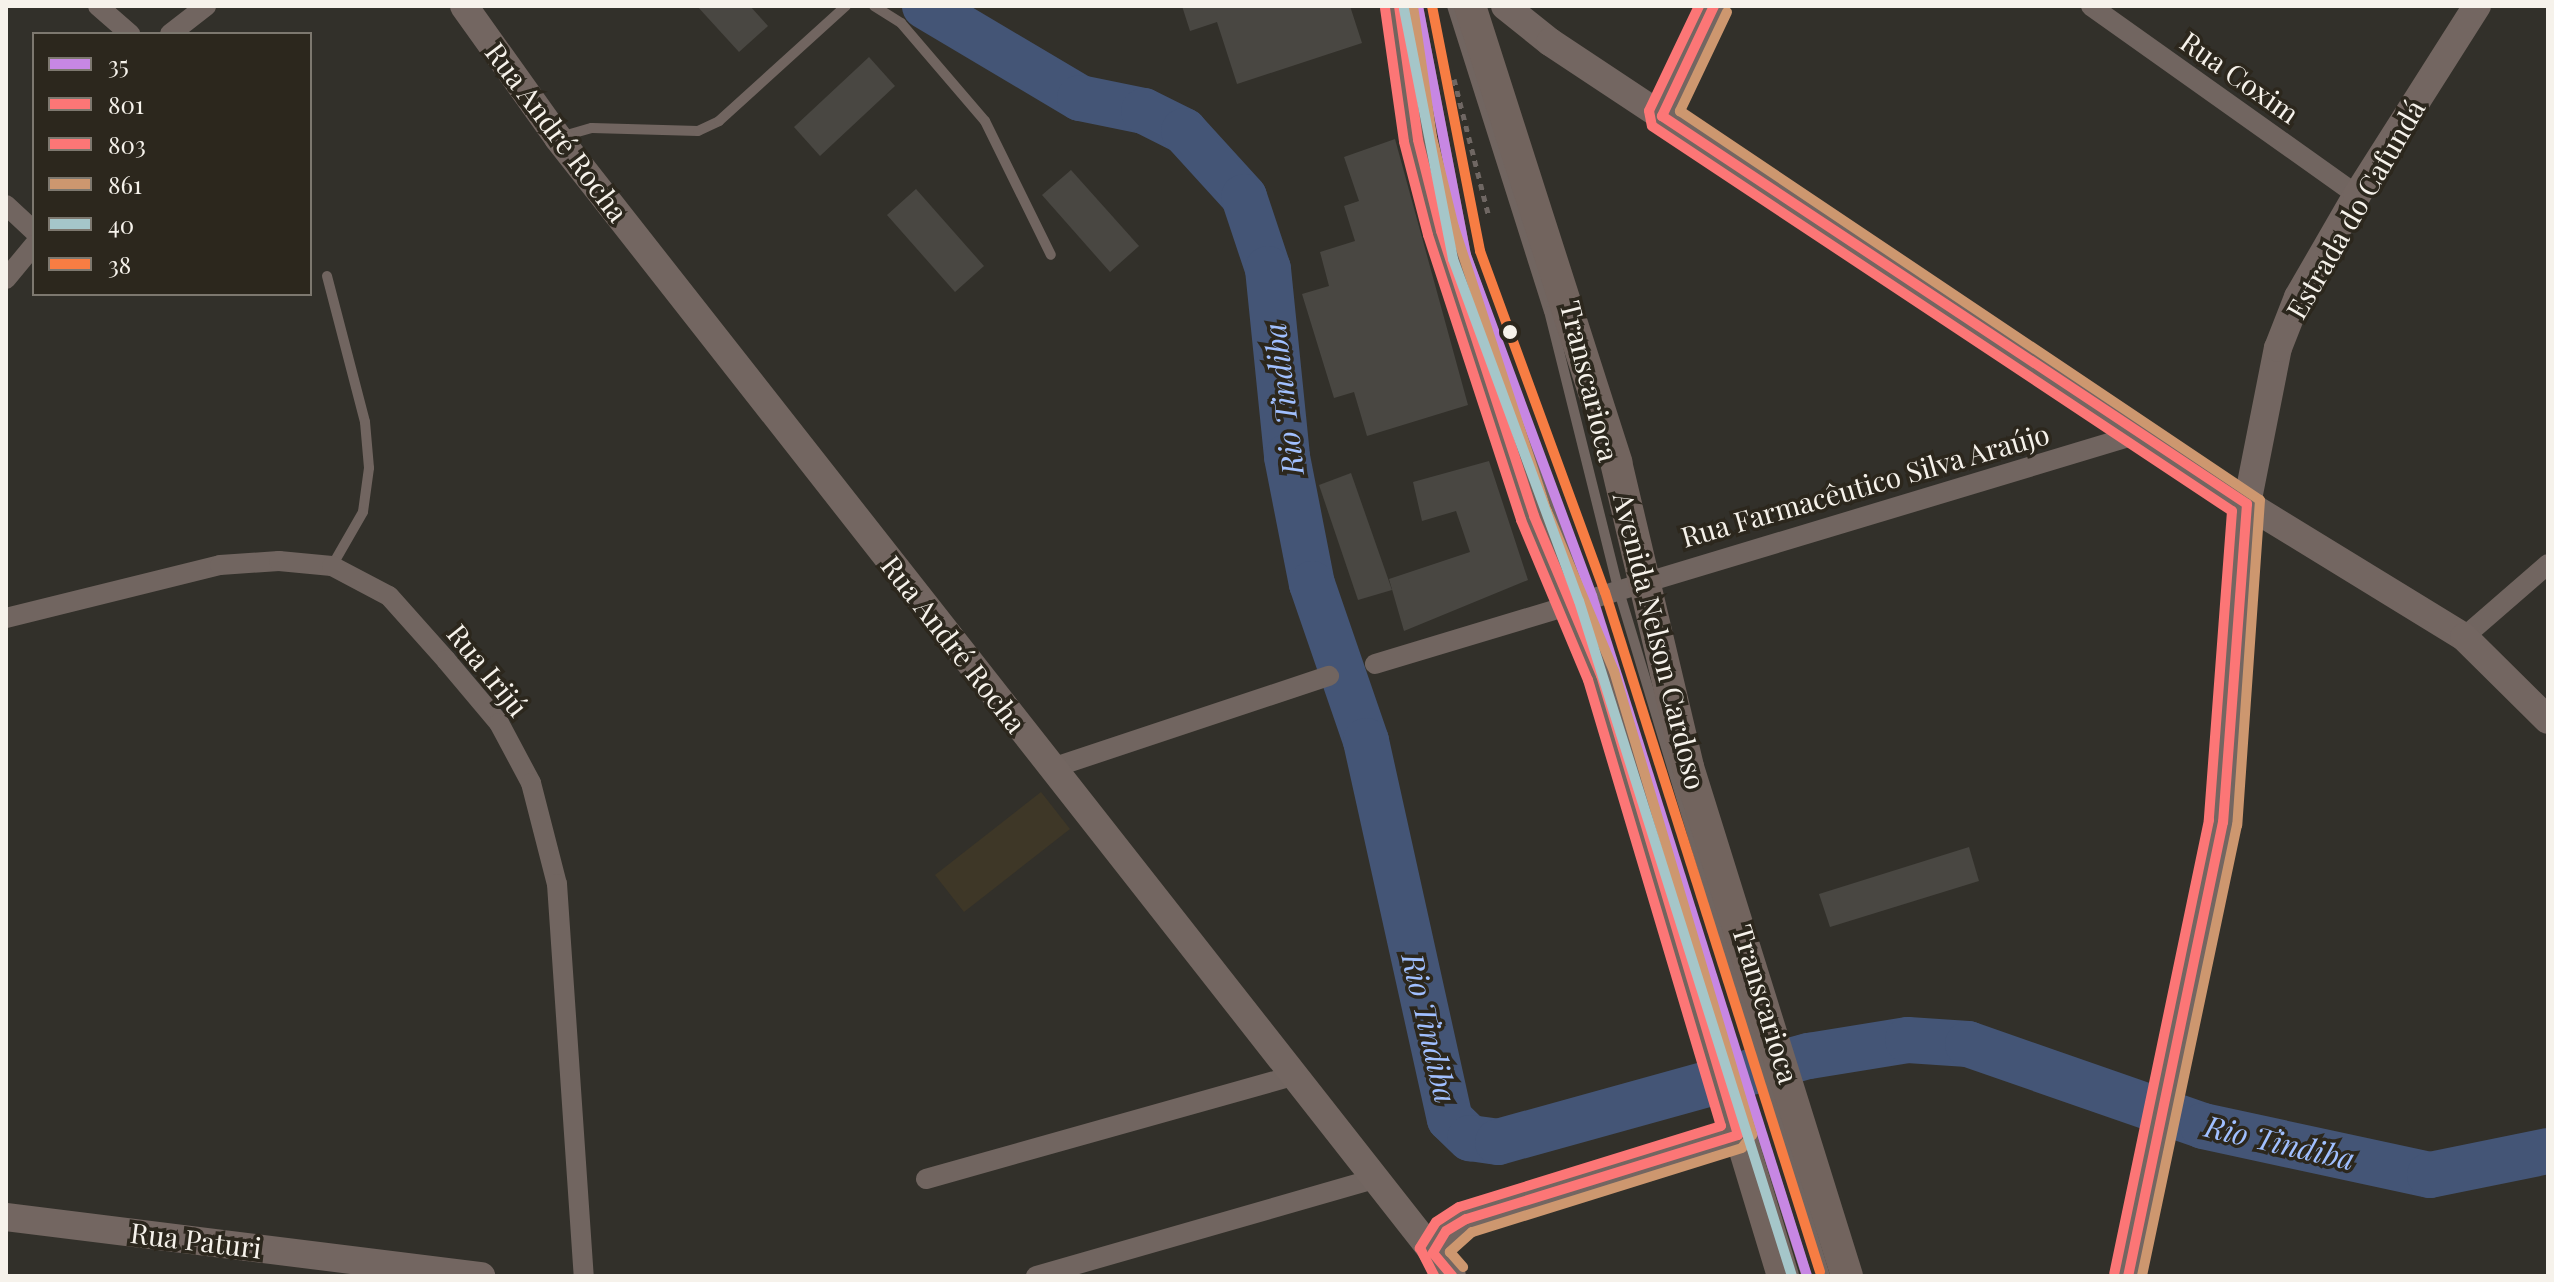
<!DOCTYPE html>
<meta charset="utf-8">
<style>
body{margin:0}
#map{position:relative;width:2554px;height:1282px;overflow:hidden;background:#32302a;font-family:"Playfair Display",serif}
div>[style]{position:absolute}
.built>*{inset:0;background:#3e3727}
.river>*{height:46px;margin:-23px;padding:0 23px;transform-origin:23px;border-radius:23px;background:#445576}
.building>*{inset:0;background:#494742}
.path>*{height:5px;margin-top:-2.5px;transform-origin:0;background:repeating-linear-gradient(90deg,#6f6763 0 6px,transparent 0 12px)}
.lane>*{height:10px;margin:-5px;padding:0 5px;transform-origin:5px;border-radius:5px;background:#716560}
.street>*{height:20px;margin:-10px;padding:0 10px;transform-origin:10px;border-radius:10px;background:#716560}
.secondary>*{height:28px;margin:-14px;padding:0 14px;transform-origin:14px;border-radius:14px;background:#736661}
.primary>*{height:32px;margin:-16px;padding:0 16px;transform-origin:16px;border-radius:16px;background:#72645e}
.bus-1>*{height:10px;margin:-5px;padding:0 5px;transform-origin:5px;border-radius:5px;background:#c787e3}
.bus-2>*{height:10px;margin:-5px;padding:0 5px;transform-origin:5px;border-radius:5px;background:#fc7676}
.bus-3>*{height:10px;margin:-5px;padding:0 5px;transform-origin:5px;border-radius:5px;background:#fc7676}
.bus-4>*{height:10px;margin:-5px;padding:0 5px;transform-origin:5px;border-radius:5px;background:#cd976f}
.bus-5>*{height:10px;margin:-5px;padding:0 5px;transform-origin:5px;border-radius:5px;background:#a5c6c9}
.bus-6>*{height:10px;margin:-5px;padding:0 5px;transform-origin:5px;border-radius:5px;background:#f77d43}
.dots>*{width:22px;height:22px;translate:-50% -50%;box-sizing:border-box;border:4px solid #2c271d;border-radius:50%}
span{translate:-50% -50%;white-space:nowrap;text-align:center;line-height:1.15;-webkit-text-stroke:7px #2c271d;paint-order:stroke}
.street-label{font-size:28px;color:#f6f2eb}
.water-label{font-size:30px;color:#a1c0ff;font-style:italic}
.frame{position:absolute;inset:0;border:8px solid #f6f2eb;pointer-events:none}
.legend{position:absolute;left:32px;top:32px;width:280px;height:264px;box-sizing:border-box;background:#2c271d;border:2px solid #7d786f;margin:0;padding:10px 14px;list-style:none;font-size:24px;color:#f6f2eb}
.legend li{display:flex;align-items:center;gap:16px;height:40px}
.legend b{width:40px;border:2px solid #7d786f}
</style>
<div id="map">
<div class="built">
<div style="clip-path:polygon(1041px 792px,1070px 829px,964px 912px,935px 875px)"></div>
</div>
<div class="river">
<div style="left:925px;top:6px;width:180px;rotate:30.7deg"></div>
<div style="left:1080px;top:98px;width:65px;rotate:11.5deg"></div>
<div style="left:1144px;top:111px;width:45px;rotate:26.6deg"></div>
<div style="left:1184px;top:131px;width:89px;rotate:47.7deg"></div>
<div style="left:1244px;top:197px;width:76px;rotate:71.6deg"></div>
<div style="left:1268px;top:269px;width:189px;rotate:84.2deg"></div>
<div style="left:1287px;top:457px;width:129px;rotate:78.9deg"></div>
<div style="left:1312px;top:584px;width:166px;rotate:71deg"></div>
<div style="left:1366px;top:741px;width:387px;rotate:77.5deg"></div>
<div style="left:1450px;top:1119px;width:28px;rotate:44deg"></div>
<div style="left:1470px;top:1138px;width:28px;rotate:8deg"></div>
<div style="left:1498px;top:1142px;width:323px;rotate:-15.5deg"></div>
<div style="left:1809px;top:1056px;width:100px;rotate:-9.2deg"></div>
<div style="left:1908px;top:1040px;width:60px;rotate:3.8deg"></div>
<div style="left:1968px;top:1044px;width:249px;rotate:19.2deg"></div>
<div style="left:2203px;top:1126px;width:232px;rotate:12.2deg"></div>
<div style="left:2430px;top:1175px;width:120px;rotate:-11.5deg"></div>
</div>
<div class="building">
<div style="clip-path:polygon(697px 6px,750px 6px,768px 26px,739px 52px)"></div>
<div style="clip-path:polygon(1182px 6px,1350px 6px,1362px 43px,1237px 84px,1217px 22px,1190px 31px)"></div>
<div style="clip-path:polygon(869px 57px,895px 86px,820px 156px,794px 127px)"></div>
<div style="clip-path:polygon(1395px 139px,1468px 405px,1367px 436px,1354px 392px,1334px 398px,1302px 294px,1329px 286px,1320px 252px,1355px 241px,1344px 206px,1359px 201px,1344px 157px)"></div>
<div style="clip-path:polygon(1071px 170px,1139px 246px,1110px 272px,1042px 195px)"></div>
<div style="clip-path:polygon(916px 189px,984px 266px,955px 292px,887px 215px)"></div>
<div style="clip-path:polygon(1489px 461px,1528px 580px,1404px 631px,1389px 579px,1470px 552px,1456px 511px,1422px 521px,1413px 482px)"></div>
<div style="clip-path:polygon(1351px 473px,1392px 590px,1358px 600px,1319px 485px)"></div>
<div style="clip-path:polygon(1969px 847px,1979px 881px,1830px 927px,1819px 894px)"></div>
</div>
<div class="path">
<div style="left:1454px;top:79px;width:142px;rotate:75.8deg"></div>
</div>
<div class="lane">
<div style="left:874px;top:6px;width:32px;rotate:32deg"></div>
<div style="left:901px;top:23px;width:129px;rotate:49.4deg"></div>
<div style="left:985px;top:121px;width:149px;rotate:63.8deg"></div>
<div style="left:1418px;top:6px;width:254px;rotate:79.1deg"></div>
<div style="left:1466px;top:255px;width:439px;rotate:70.3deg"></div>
<div style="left:1452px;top:6px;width:320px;rotate:72.4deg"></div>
<div style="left:1549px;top:311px;width:285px;rotate:76deg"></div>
<div style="left:1618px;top:588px;width:718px;rotate:73.25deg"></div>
<div style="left:560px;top:137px;width:33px;rotate:-16deg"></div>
<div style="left:592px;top:128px;width:106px;rotate:1.6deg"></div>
<div style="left:698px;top:131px;width:23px;rotate:-25deg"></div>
<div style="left:719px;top:121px;width:171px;rotate:-42.2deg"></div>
<div style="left:327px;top:276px;width:151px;rotate:75.4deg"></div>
<div style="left:365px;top:422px;width:46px;rotate:85deg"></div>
<div style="left:369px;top:468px;width:44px;rotate:97.8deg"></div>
<div style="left:363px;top:512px;width:62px;rotate:119.9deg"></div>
<div style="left:1656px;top:801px;width:498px;rotate:72.4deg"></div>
</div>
<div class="street">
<div style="left:98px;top:6px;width:43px;rotate:41.2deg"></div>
<div style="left:2091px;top:6px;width:326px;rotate:35.4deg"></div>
<div style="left:170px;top:34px;width:46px;rotate:-37.9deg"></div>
<div style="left:6px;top:205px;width:38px;rotate:43deg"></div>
<div style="left:6px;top:279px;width:44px;rotate:-50.5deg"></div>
<div style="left:6px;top:618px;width:220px;rotate:-13.9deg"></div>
<div style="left:220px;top:565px;width:59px;rotate:-3.9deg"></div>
<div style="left:279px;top:561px;width:53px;rotate:5.4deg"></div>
<div style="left:332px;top:566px;width:64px;rotate:27.8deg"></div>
<div style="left:389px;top:596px;width:86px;rotate:48.3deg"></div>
<div style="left:446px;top:660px;width:82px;rotate:49.9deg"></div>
<div style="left:499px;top:723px;width:68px;rotate:61.9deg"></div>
<div style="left:531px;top:783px;width:104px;rotate:75.6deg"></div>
<div style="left:557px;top:884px;width:393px;rotate:86.1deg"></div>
<div style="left:2464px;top:637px;width:111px;rotate:-41deg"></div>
<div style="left:1375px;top:664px;width:801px;rotate:-16.76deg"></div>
<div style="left:1052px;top:768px;width:292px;rotate:-18.4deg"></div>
<div style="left:926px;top:1179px;width:381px;rotate:-15.7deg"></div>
<div style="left:1036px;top:1276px;width:352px;rotate:-16deg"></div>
</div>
<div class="secondary">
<div style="left:464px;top:6px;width:162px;rotate:54.5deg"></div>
<div style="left:558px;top:138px;width:1447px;rotate:51.85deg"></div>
<div style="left:1505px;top:6px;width:58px;rotate:38.7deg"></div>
<div style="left:1550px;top:42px;width:836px;rotate:33.54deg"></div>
<div style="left:2247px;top:504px;width:255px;rotate:31.5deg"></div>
<div style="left:2464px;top:637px;width:118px;rotate:44.7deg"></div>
<div style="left:1662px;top:116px;width:122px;rotate:-64.7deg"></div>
<div style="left:6px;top:1217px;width:479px;rotate:7.1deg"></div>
<div style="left:1433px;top:1253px;width:26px;rotate:-59deg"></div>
<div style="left:1446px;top:1231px;width:23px;rotate:-31deg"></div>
<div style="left:1466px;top:1219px;width:285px;rotate:-17.2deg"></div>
<div style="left:2128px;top:1276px;width:464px;rotate:-78.2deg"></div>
<div style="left:2223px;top:822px;width:319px;rotate:-85.7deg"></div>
<div style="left:2247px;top:504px;width:159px;rotate:-78.8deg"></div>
<div style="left:2278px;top:348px;width:55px;rotate:-68.6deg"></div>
<div style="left:2298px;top:297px;width:118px;rotate:-60deg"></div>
<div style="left:2357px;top:195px;width:224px;rotate:-57.6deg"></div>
</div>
<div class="primary">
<div style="left:1399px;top:6px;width:135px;rotate:81.9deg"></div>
<div style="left:1418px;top:140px;width:94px;rotate:75.8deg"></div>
<div style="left:1441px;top:231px;width:300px;rotate:71.9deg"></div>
<div style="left:1534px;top:516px;width:173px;rotate:67.2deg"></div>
<div style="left:1601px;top:675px;width:628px;rotate:73.15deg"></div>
<div style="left:1470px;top:6px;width:479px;rotate:72.2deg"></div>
<div style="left:1616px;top:462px;width:313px;rotate:76.7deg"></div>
<div style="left:1688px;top:767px;width:533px;rotate:72.65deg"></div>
</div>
<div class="bus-1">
<div style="left:1418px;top:6px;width:254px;rotate:79.1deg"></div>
<div style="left:1466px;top:255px;width:364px;rotate:69.7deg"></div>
<div style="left:1592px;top:596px;width:713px;rotate:72.45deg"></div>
</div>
<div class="bus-2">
<div style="left:1399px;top:6px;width:135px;rotate:81.9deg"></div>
<div style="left:1418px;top:140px;width:94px;rotate:75.8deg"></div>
<div style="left:1441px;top:231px;width:300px;rotate:71.9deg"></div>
<div style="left:1534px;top:516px;width:173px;rotate:67.2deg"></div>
<div style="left:1601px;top:675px;width:480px;rotate:73.4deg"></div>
<div style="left:1738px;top:1135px;width:285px;rotate:162.8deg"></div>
<div style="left:1466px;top:1219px;width:23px;rotate:149deg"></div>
<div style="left:1446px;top:1231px;width:26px;rotate:121deg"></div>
<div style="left:1433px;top:1253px;width:30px;rotate:50deg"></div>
<div style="left:1714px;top:6px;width:122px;rotate:115.3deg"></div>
<div style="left:1662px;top:116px;width:702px;rotate:33.55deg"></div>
<div style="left:2247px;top:504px;width:319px;rotate:94.3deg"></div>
<div style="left:2223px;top:822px;width:464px;rotate:101.8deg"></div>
</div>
<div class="bus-3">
<div style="left:1699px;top:6px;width:116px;rotate:115.5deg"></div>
<div style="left:1649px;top:111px;width:15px;rotate:79deg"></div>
<div style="left:1652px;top:126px;width:696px;rotate:33.58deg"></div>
<div style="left:2232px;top:511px;width:310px;rotate:94.3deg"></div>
<div style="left:2209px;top:820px;width:463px;rotate:101.8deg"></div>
<div style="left:1385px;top:8px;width:135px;rotate:81.9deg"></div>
<div style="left:1404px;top:142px;width:96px;rotate:75.5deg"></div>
<div style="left:1428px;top:235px;width:300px;rotate:71.9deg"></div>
<div style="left:1521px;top:520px;width:173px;rotate:67.3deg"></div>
<div style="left:1588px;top:680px;width:465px;rotate:73.4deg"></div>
<div style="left:1721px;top:1126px;width:274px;rotate:162.8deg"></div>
<div style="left:1459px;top:1207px;width:27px;rotate:147deg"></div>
<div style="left:1436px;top:1222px;width:31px;rotate:122deg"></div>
<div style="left:1420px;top:1248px;width:31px;rotate:63deg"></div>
</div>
<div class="bus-4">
<div style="left:1413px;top:6px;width:132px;rotate:81.7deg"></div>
<div style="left:1432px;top:137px;width:93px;rotate:76.3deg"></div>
<div style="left:1454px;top:227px;width:299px;rotate:71.9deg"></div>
<div style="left:1547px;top:511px;width:173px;rotate:67.3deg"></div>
<div style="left:1614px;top:671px;width:484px;rotate:73.4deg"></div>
<div style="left:1752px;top:1135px;width:16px;rotate:128deg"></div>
<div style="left:1742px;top:1148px;width:283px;rotate:162.7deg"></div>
<div style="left:1472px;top:1232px;width:30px;rotate:138deg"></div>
<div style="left:1450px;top:1252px;width:20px;rotate:49deg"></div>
<div style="left:1727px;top:12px;width:110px;rotate:115.4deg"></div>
<div style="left:1680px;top:111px;width:698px;rotate:33.85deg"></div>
<div style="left:2260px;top:500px;width:326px;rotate:94deg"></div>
<div style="left:2237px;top:825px;width:461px;rotate:101.9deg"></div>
</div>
<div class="bus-5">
<div style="left:1404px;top:9px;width:255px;rotate:78.9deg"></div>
<div style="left:1453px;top:259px;width:364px;rotate:69.8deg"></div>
<div style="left:1579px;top:601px;width:708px;rotate:72.49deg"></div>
</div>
<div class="bus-6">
<div style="left:1432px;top:6px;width:250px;rotate:78.9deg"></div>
<div style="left:1480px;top:251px;width:363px;rotate:69.9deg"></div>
<div style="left:1605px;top:592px;width:713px;rotate:72.45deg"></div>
</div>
<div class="dots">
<div style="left:1510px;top:332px;background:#f6f2eb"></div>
</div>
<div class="street-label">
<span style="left:2240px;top:77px;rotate:35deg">Rua Coxim</span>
<span style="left:557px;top:132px;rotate:53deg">Rua André Rocha</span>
<span style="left:2355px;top:209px;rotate:-60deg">Estrada do Cafundá</span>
<span style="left:1590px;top:381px;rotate:76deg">Transcarioca</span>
<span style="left:1865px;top:485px;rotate:-16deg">Rua Farmacêutico Silva Araújo</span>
<span style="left:1660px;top:641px;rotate:76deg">Avenida Nelson Cardoso</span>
<span style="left:954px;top:644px;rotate:52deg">Rua André Rocha</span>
<span style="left:488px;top:670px;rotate:51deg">Rua Irijú</span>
<span style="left:1766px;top:1004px;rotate:73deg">Transcarioca</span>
<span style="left:196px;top:1240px;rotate:7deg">Rua Paturi</span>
</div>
<div class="water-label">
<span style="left:1283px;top:399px;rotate:-97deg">Rio Tindiba</span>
<span style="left:1430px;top:1028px;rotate:77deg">Rio Tindiba</span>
<span style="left:2280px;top:1142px;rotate:13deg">Rio Tindiba</span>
</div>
<div class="frame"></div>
<ul class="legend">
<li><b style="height:10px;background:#c787e3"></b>35</li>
<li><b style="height:10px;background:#fc7676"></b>801</li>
<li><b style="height:10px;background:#fc7676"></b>803</li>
<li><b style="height:10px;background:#cd976f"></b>861</li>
<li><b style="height:10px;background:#a5c6c9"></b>40</li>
<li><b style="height:10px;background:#f77d43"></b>38</li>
</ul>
</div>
